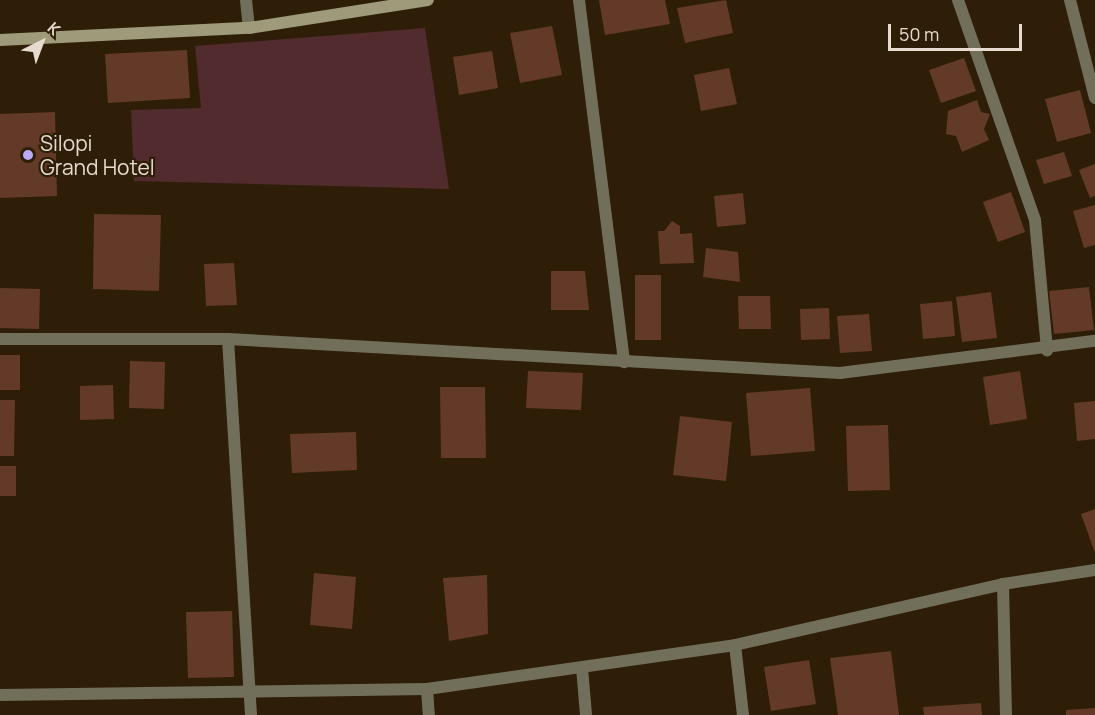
<!DOCTYPE html>
<style>
body{margin:0}
#map{position:relative;width:1095px;height:715px;overflow:hidden;background:#2e1e08;font-family:Manrope,sans-serif}
div>[style]{position:absolute}
.green>*{inset:0;background:#512b2d}
.building>*{inset:0;background:#633a28}
.street>*{height:12px;margin:-6px;padding:0 6px;transform-origin:6px;border-radius:6px;background:#716e5a}
.secondary>*{height:12px;margin:-6px;padding:0 6px;transform-origin:6px;border-radius:6px;background:#9f9a7a}
.dots>*{width:16px;height:16px;translate:-50% -50%;box-sizing:border-box;border:3px solid #2e1e08;border-radius:50%}
span{translate:-50% -50%;white-space:nowrap;text-align:center;line-height:1.15;-webkit-text-stroke:4.5px #2e1e08;paint-order:stroke}
.poi-label{font-size:21px;color:#e6dbce}
.left{translate:0 -50%;text-align:left}
.north{position:absolute;left:12px;top:12px;width:60px;height:60px;-webkit-text-stroke:4px #2e1e08;paint-order:stroke;rotate:42deg;font-size:16px;font-weight:700;line-height:24px;text-align:center;color:#e6dbce}
.north::after{content:'';display:block;margin:auto;width:21px;height:27px;background:#e6dbce;clip-path:polygon(50% 0,100% 100%,50% 72%,0 100%)}
.scale{position:absolute;left:888px;top:24px;width:134px;height:27px;box-sizing:border-box;border:3px solid #e6dbce;border-top:0;padding-left:8px;font-size:18px;line-height:21px;white-space:nowrap;color:#e6dbce;-webkit-text-stroke:4px #2e1e08;paint-order:stroke}
</style>
<div id="map">
<div class="green">
<div style="clip-path:polygon(425px 28px,449px 189px,134px 181px,131px 110px,201px 108px,195px 46px)"></div>
</div>
<div class="building">
<div style="clip-path:polygon(599px 0,665px 0,670px 24px,605px 35px)"></div>
<div style="clip-path:polygon(726px 0,733px 33px,685px 43px,677px 8px)"></div>
<div style="clip-path:polygon(552px 26px,562px 75px,520px 83px,510px 33px)"></div>
<div style="clip-path:polygon(187px 50px,190px 98px,108px 103px,105px 54px)"></div>
<div style="clip-path:polygon(492px 51px,498px 88px,459px 95px,453px 57px)"></div>
<div style="clip-path:polygon(964px 58px,976px 91px,941px 103px,929px 70px)"></div>
<div style="clip-path:polygon(729px 68px,737px 104px,701px 111px,694px 75px)"></div>
<div style="clip-path:polygon(1080px 90px,1091px 133px,1057px 142px,1045px 99px)"></div>
<div style="clip-path:polygon(977px 100px,981px 112px,990px 114px,984px 129px,989px 140px,962px 152px,956px 136px,946px 134px,948px 111px)"></div>
<div style="clip-path:polygon(55px 112px,57px 196px,0 198px,0 114px)"></div>
<div style="clip-path:polygon(1064px 152px,1072px 176px,1044px 184px,1036px 160px)"></div>
<div style="clip-path:polygon(1095px 164px,1095px 196px,1090px 198px,1079px 170px)"></div>
<div style="clip-path:polygon(1011px 192px,1025px 232px,998px 242px,983px 202px)"></div>
<div style="clip-path:polygon(743px 193px,746px 224px,717px 227px,714px 196px)"></div>
<div style="clip-path:polygon(1095px 205px,1095px 245px,1084px 248px,1073px 211px)"></div>
<div style="clip-path:polygon(94px 214px,161px 215px,159px 291px,93px 289px)"></div>
<div style="clip-path:polygon(672px 221px,680px 226px,680px 234px,692px 233px,694px 263px,660px 264px,658px 231px,664px 231px)"></div>
<div style="clip-path:polygon(706px 248px,738px 252px,740px 282px,703px 277px)"></div>
<div style="clip-path:polygon(234px 263px,237px 305px,206px 306px,204px 264px)"></div>
<div style="clip-path:polygon(551px 271px,585px 271px,589px 310px,551px 310px)"></div>
<div style="clip-path:polygon(635px 275px,661px 275px,661px 340px,635px 340px)"></div>
<div style="clip-path:polygon(1089px 287px,1094px 330px,1054px 334px,1049px 291px)"></div>
<div style="clip-path:polygon(0 288px,40px 289px,39px 329px,0 328px)"></div>
<div style="clip-path:polygon(991px 292px,997px 338px,962px 342px,956px 297px)"></div>
<div style="clip-path:polygon(738px 296px,770px 296px,771px 329px,739px 329px)"></div>
<div style="clip-path:polygon(952px 301px,955px 336px,923px 339px,920px 304px)"></div>
<div style="clip-path:polygon(829px 308px,830px 339px,801px 340px,800px 309px)"></div>
<div style="clip-path:polygon(869px 314px,872px 351px,840px 353px,837px 316px)"></div>
<div style="clip-path:polygon(0 355px,20px 355px,20px 390px,0 390px)"></div>
<div style="clip-path:polygon(130px 361px,165px 362px,164px 409px,129px 408px)"></div>
<div style="clip-path:polygon(528px 371px,583px 373px,581px 410px,526px 408px)"></div>
<div style="clip-path:polygon(1020px 371px,1027px 419px,990px 425px,983px 377px)"></div>
<div style="clip-path:polygon(113px 385px,114px 419px,80px 420px,80px 386px)"></div>
<div style="clip-path:polygon(440px 387px,485px 387px,486px 458px,441px 458px)"></div>
<div style="clip-path:polygon(810px 388px,815px 451px,751px 456px,746px 393px)"></div>
<div style="clip-path:polygon(0 400px,15px 400px,14px 456px,0 456px)"></div>
<div style="clip-path:polygon(1095px 401px,1095px 439px,1077px 441px,1074px 403px)"></div>
<div style="clip-path:polygon(680px 416px,732px 422px,726px 481px,673px 475px)"></div>
<div style="clip-path:polygon(888px 425px,890px 490px,848px 491px,846px 426px)"></div>
<div style="clip-path:polygon(356px 432px,357px 470px,292px 473px,290px 434px)"></div>
<div style="clip-path:polygon(0 466px,16px 466px,16px 496px,0 496px)"></div>
<div style="clip-path:polygon(1095px 509px,1095px 553px,1081px 514px)"></div>
<div style="clip-path:polygon(314px 573px,356px 577px,352px 629px,310px 625px)"></div>
<div style="clip-path:polygon(487px 575px,488px 634px,449px 641px,443px 578px)"></div>
<div style="clip-path:polygon(232px 611px,234px 677px,188px 678px,186px 612px)"></div>
<div style="clip-path:polygon(891px 651px,899px 715px,838px 715px,830px 658px)"></div>
<div style="clip-path:polygon(809px 660px,816px 704px,771px 711px,764px 667px)"></div>
<div style="clip-path:polygon(981px 703px,982px 715px,924px 715px,923px 707px)"></div>
<div style="clip-path:polygon(1095px 708px,1095px 715px,1066px 715px,1066px 710px)"></div>
</div>
<div class="street">
<div style="left:246px;top:0;width:28px;rotate:84deg"></div>
<div style="left:579px;top:0;width:365px;rotate:82.9deg"></div>
<div style="left:958px;top:0;width:233px;rotate:70.7deg"></div>
<div style="left:1035px;top:220px;width:131px;rotate:84.7deg"></div>
<div style="left:1070px;top:0;width:101px;rotate:75.7deg"></div>
<div style="left:0;top:339px;width:228px"></div>
<div style="left:228px;top:339px;width:613px;rotate:3.18deg"></div>
<div style="left:840px;top:373px;width:257px;rotate:-7.2deg"></div>
<div style="left:228px;top:339px;width:377px;rotate:86.5deg"></div>
<div style="left:1003px;top:584px;width:131px;rotate:88.7deg"></div>
<div style="left:735px;top:645px;width:70px;rotate:83.5deg"></div>
<div style="left:582px;top:668px;width:47px;rotate:85.1deg"></div>
<div style="left:427px;top:689px;width:26px;rotate:86deg"></div>
<div style="left:0;top:695px;width:427px;rotate:-0.8deg"></div>
<div style="left:427px;top:689px;width:311px;rotate:-8.1deg"></div>
<div style="left:735px;top:645px;width:275px;rotate:-12.8deg"></div>
<div style="left:1003px;top:584px;width:93px;rotate:-8.7deg"></div>
</div>
<div class="secondary">
<div style="left:0;top:40px;width:249px;rotate:-2.8deg"></div>
<div style="left:249px;top:28px;width:181px;rotate:-8.9deg"></div>
</div>
<div class="dots">
<div style="left:28px;top:155px;background:#b8abf7"></div>
</div>
<div class="poi-label">
<span class="left" style="left:40px;top:155px">Silopi<br>Grand Hotel</span>
</div>
<div class="north">K</div>
<div class="scale">50 m</div>
</div>
